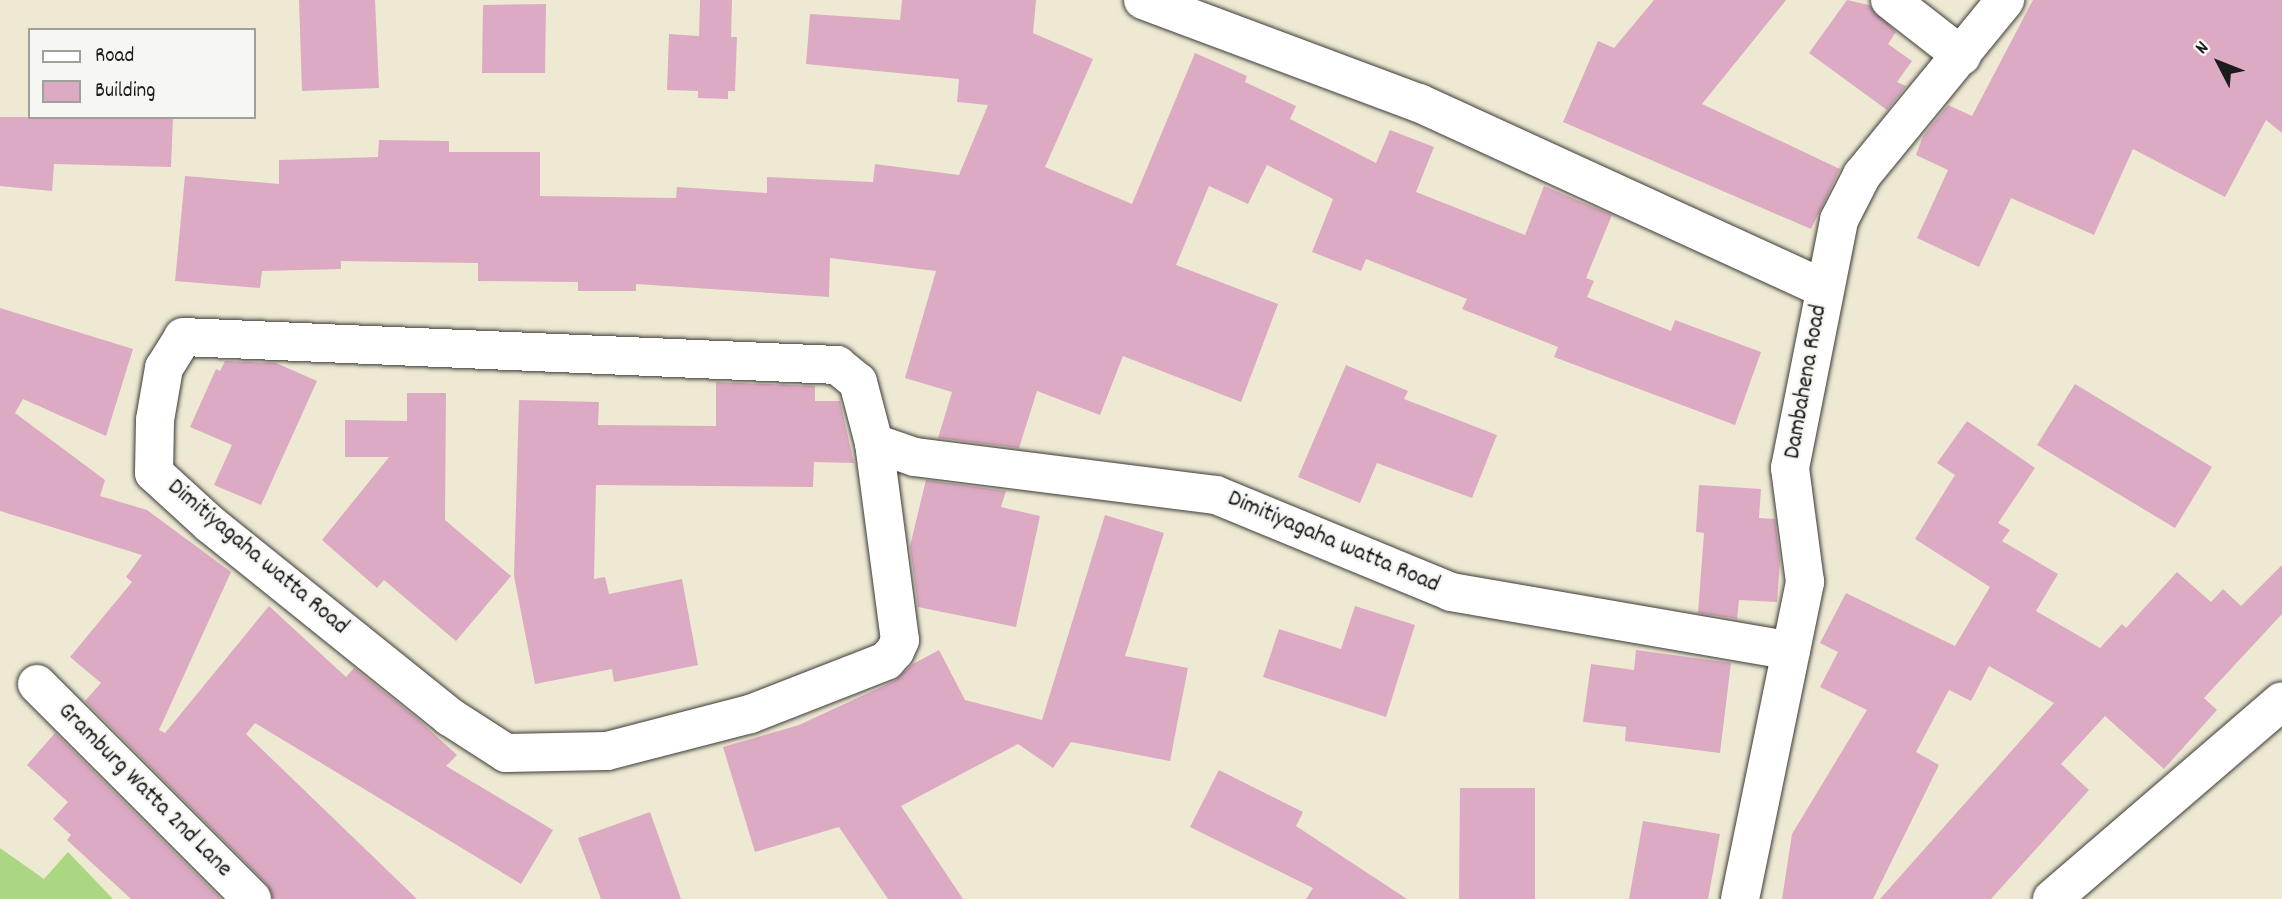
<!DOCTYPE html>
<style>
body{margin:0}
#map{position:relative;width:2282px;height:899px;overflow:hidden;background:#eee9d3;font-family:Dekko,sans-serif}
div>[style]{position:absolute}
.green>*{inset:0;background:#abd783}
.building>*{inset:0;background:#dcabc3}
.roads{filter:drop-shadow(0 0 2px #3c3b37) drop-shadow(0 0 2px #3c3b37)}
.minor>*{height:38px;margin:-19px;padding:0 19px;transform-origin:19px;border-radius:19px;background:#fff}
span{translate:-50% -50%;white-space:nowrap;text-align:center;line-height:1.15;-webkit-text-stroke:5px #f6f6f2;paint-order:stroke}
.street-label{font-size:24px;color:#1c1c1c}
.legend{position:absolute;left:28px;top:28px;width:228px;height:91px;box-sizing:border-box;background:#f6f6f2;border:2px solid #9f9f9c;margin:0;padding:9px 12px;list-style:none;font-size:21px;color:#1c1c1c}
.legend li{display:flex;align-items:center;gap:14px;height:35px}
.legend b{width:35px;border:2px solid #9f9f9c}
.north{position:absolute;left:2184px;top:28px;width:70px;height:70px;-webkit-text-stroke:5px #f6f6f2;paint-order:stroke;rotate:312deg;font-size:19px;font-weight:700;line-height:28px;text-align:center;color:#1c1c1c}
.north::after{content:'';display:block;margin:auto;width:24px;height:32px;background:#1c1c1c;clip-path:polygon(50% 0,100% 100%,50% 72%,0 100%)}
</style>
<div id="map">
<div class="green">
<div style="clip-path:polygon(0 848px,44px 879px,68px 852px,113px 899px,0 899px)"></div>
</div>
<div class="building">
<div style="clip-path:polygon(299px 0,375px 0,379px 88px,302px 91px)"></div>
<div style="clip-path:polygon(700px 0,732px 0,731px 37px,737px 37px,735px 91px,728px 91px,728px 99px,698px 98px,698px 91px,667px 90px,669px 34px,699px 36px)"></div>
<div style="clip-path:polygon(902px 0,1036px 0,1033px 33px,1093px 59px,1045px 167px,1132px 204px,1195px 53px,1247px 76px,1245px 82px,1296px 106px,1290px 119px,1376px 163px,1390px 130px,1434px 147px,1416px 192px,1525px 235px,1544px 186px,1612px 215px,1586px 278px,1594px 281px,1587px 297px,1671px 331px,1675px 320px,1761px 352px,1735px 425px,1554px 357px,1558px 347px,1462px 309px,1467px 299px,1366px 259px,1361px 271px,1312px 252px,1333px 199px,1267px 165px,1248px 204px,1209px 186px,1176px 265px,1278px 304px,1241px 402px,1123px 356px,1100px 415px,1037px 391px,1019px 448px,938px 438px,952px 392px,905px 378px,936px 271px,830px 258px,829px 297px,636px 284px,636px 291px,578px 291px,578px 282px,478px 281px,478px 263px,341px 261px,341px 269px,262px 271px,260px 288px,175px 281px,185px 176px,279px 184px,279px 160px,378px 157px,379px 140px,449px 141px,449px 152px,540px 152px,540px 196px,676px 198px,677px 187px,767px 193px,767px 177px,873px 182px,875px 164px,959px 175px,988px 105px,957px 102px,959px 79px,806px 64px,810px 14px,900px 20px)"></div>
<div style="clip-path:polygon(1654px 0,1786px 0,1702px 104px,1840px 169px,1811px 229px,1563px 122px,1598px 41px,1614px 48px)"></div>
<div style="clip-path:polygon(1847px 0,1869px 5px,1896px 32px,1888px 44px,1912px 61px,1897px 82px,1906px 86px,1887px 110px,1809px 53px)"></div>
<div style="clip-path:polygon(2033px 0,2282px 0,2282px 133px,2266px 120px,2225px 197px,2133px 149px,2094px 235px,2011px 198px,1979px 267px,1917px 238px,1948px 170px,1916px 155px,1923px 136px,1948px 105px,1972px 116px)"></div>
<div style="clip-path:polygon(546px 4px,545px 73px,482px 73px,483px 5px)"></div>
<div style="clip-path:polygon(0 117px,173px 117px,171px 167px,54px 164px,52px 191px,0 186px)"></div>
<div style="clip-path:polygon(0 308px,133px 349px,106px 436px,23px 399px,15px 413px,105px 480px,100px 496px,147px 510px,231px 572px,159px 730px,165px 733px,269px 606px,346px 677px,354px 668px,420px 721px,457px 755px,446px 766px,553px 830px,521px 884px,255px 723px,246px 734px,417px 899px,273px 899px,267px 884px,85px 701px,101px 683px,70px 657px,132px 582px,126px 577px,142px 555px,0 511px)"></div>
<div style="clip-path:polygon(225px 361px,276px 363px,317px 381px,261px 505px,214px 485px,232px 445px,190px 427px,216px 369px,220px 371px)"></div>
<div style="clip-path:polygon(1346px 365px,1408px 391px,1404px 399px,1497px 435px,1472px 498px,1377px 463px,1360px 503px,1298px 477px)"></div>
<div style="clip-path:polygon(716px 382px,815px 386px,815px 401px,840px 401px,854px 463px,814px 462px,813px 487px,596px 485px,594px 579px,605px 577px,609px 594px,682px 579px,698px 665px,614px 682px,612px 669px,535px 684px,514px 576px,519px 400px,599px 402px,598px 425px,716px 426px)"></div>
<div style="clip-path:polygon(2075px 384px,2212px 467px,2175px 528px,2037px 445px)"></div>
<div style="clip-path:polygon(407px 393px,446px 393px,445px 520px,511px 576px,456px 641px,384px 580px,377px 588px,322px 540px,389px 457px,345px 457px,345px 420px,407px 421px)"></div>
<div style="clip-path:polygon(1967px 421px,2035px 468px,1998px 523px,2010px 530px,2002px 541px,2058px 574px,2036px 611px,2100px 648px,2122px 624px,2126px 628px,2177px 572px,2211px 602px,2223px 589px,2241px 606px,2282px 565px,2282px 614px,2204px 698px,2217px 710px,2164px 769px,2105px 716px,2061px 764px,2089px 790px,1991px 899px,1880px 899px,2054px 703px,1989px 666px,1971px 701px,1949px 690px,1916px 752px,1939px 765px,1873px 899px,1782px 899px,1792px 834px,1867px 710px,1820px 687px,1838px 652px,1820px 643px,1846px 593px,1955px 646px,1990px 587px,1915px 539px,1955px 475px,1937px 463px)"></div>
<div style="clip-path:polygon(926px 480px,1006px 491px,1001px 507px,1040px 516px,1016px 627px,918px 607px,910px 546px)"></div>
<div style="clip-path:polygon(1699px 485px,1761px 489px,1759px 518px,1775px 519px,1780px 562px,1777px 602px,1739px 600px,1737px 619px,1698px 613px,1704px 533px,1696px 532px)"></div>
<div style="clip-path:polygon(1105px 515px,1164px 533px,1125px 656px,1188px 668px,1170px 761px,1071px 742px,1053px 768px,1018px 744px,901px 806px,963px 899px,888px 899px,839px 827px,755px 852px,723px 747px,799px 725px,894px 681px,913px 664px,939px 650px,965px 700px,1042px 720px)"></div>
<div style="clip-path:polygon(1355px 606px,1415px 625px,1386px 717px,1263px 677px,1279px 629px,1341px 649px)"></div>
<div style="clip-path:polygon(1636px 650px,1731px 663px,1720px 753px,1625px 741px,1626px 727px,1583px 722px,1591px 664px,1634px 670px)"></div>
<div style="clip-path:polygon(55px 733px,221px 899px,131px 899px,67px 840px,71px 835px,53px 819px,68px 802px,27px 765px)"></div>
<div style="clip-path:polygon(1219px 770px,1303px 812px,1296px 826px,1407px 899px,1306px 899px,1313px 888px,1190px 827px)"></div>
<div style="clip-path:polygon(1460px 788px,1535px 788px,1535px 899px,1459px 899px)"></div>
<div style="clip-path:polygon(650px 812px,681px 899px,601px 899px,578px 838px)"></div>
<div style="clip-path:polygon(1643px 821px,1720px 834px,1708px 899px,1629px 899px)"></div>
</div>
<div class="roads">
<div class="minor">
<div style="left:1143px;top:0;width:295px;rotate:20.5deg"></div>
<div style="left:1419px;top:103px;width:445px;rotate:24.6deg"></div>
<div style="left:1890px;top:0;width:91px;rotate:37.9deg"></div>
<div style="left:874px;top:443px;width:199px;rotate:82.5deg"></div>
<div style="left:900px;top:640px;width:12px;rotate:114deg"></div>
<div style="left:895px;top:651px;width:13px;rotate:132deg"></div>
<div style="left:886px;top:661px;width:146px;rotate:158.7deg"></div>
<div style="left:750px;top:714px;width:148px;rotate:165.5deg"></div>
<div style="left:607px;top:751px;width:101px;rotate:178.9deg"></div>
<div style="left:506px;top:753px;width:67px;rotate:-147.3deg"></div>
<div style="left:450px;top:717px;width:307px;rotate:-141.2deg"></div>
<div style="left:211px;top:525px;width:77px;rotate:-137.6deg"></div>
<div style="left:154px;top:473px;width:53px;rotate:-88.9deg"></div>
<div style="left:155px;top:420px;width:53px;rotate:-80.2deg"></div>
<div style="left:164px;top:368px;width:36px;rotate:-58deg"></div>
<div style="left:183px;top:337px;width:655px;rotate:2.45deg"></div>
<div style="left:837px;top:365px;width:27px;rotate:39deg"></div>
<div style="left:858px;top:382px;width:63px;rotate:75.3deg"></div>
<div style="left:874px;top:443px;width:43px;rotate:18.9deg"></div>
<div style="left:915px;top:457px;width:303px;rotate:7.2deg"></div>
<div style="left:1216px;top:495px;width:254px;rotate:22.4deg"></div>
<div style="left:1451px;top:592px;width:345px;rotate:9.8deg"></div>
<div style="left:37px;top:684px;width:304px;rotate:45deg"></div>
<div style="left:1740px;top:899px;width:324px;rotate:-78.4deg"></div>
<div style="left:1805px;top:582px;width:115px;rotate:-97.5deg"></div>
<div style="left:1790px;top:468px;width:253px;rotate:-78.8deg"></div>
<div style="left:1839px;top:220px;width:51px;rotate:-62.9deg"></div>
<div style="left:1862px;top:175px;width:226px;rotate:-50.7deg"></div>
<div style="left:2052px;top:899px;width:303px;rotate:-40.7deg"></div>
</div>
</div>
<div class="street-label">
<span style="left:1807px;top:382px;rotate:-80deg">Dambahena Road</span>
<span style="left:1333px;top:543px;rotate:23deg">Dimitiyagaha watta Road</span>
<span style="left:257px;top:558px;rotate:40deg">Dimitiyagaha watta Road</span>
<span style="left:144px;top:791px;rotate:45deg">Gramburg Watta 2nd Lane</span>
</div>
<ul class="legend">
<li><b style="height:9px;background:#fff"></b>Road</li>
<li><b style="height:19px;background:#dcabc3"></b>Building</li>
</ul>
<div class="north">N</div>
</div>
